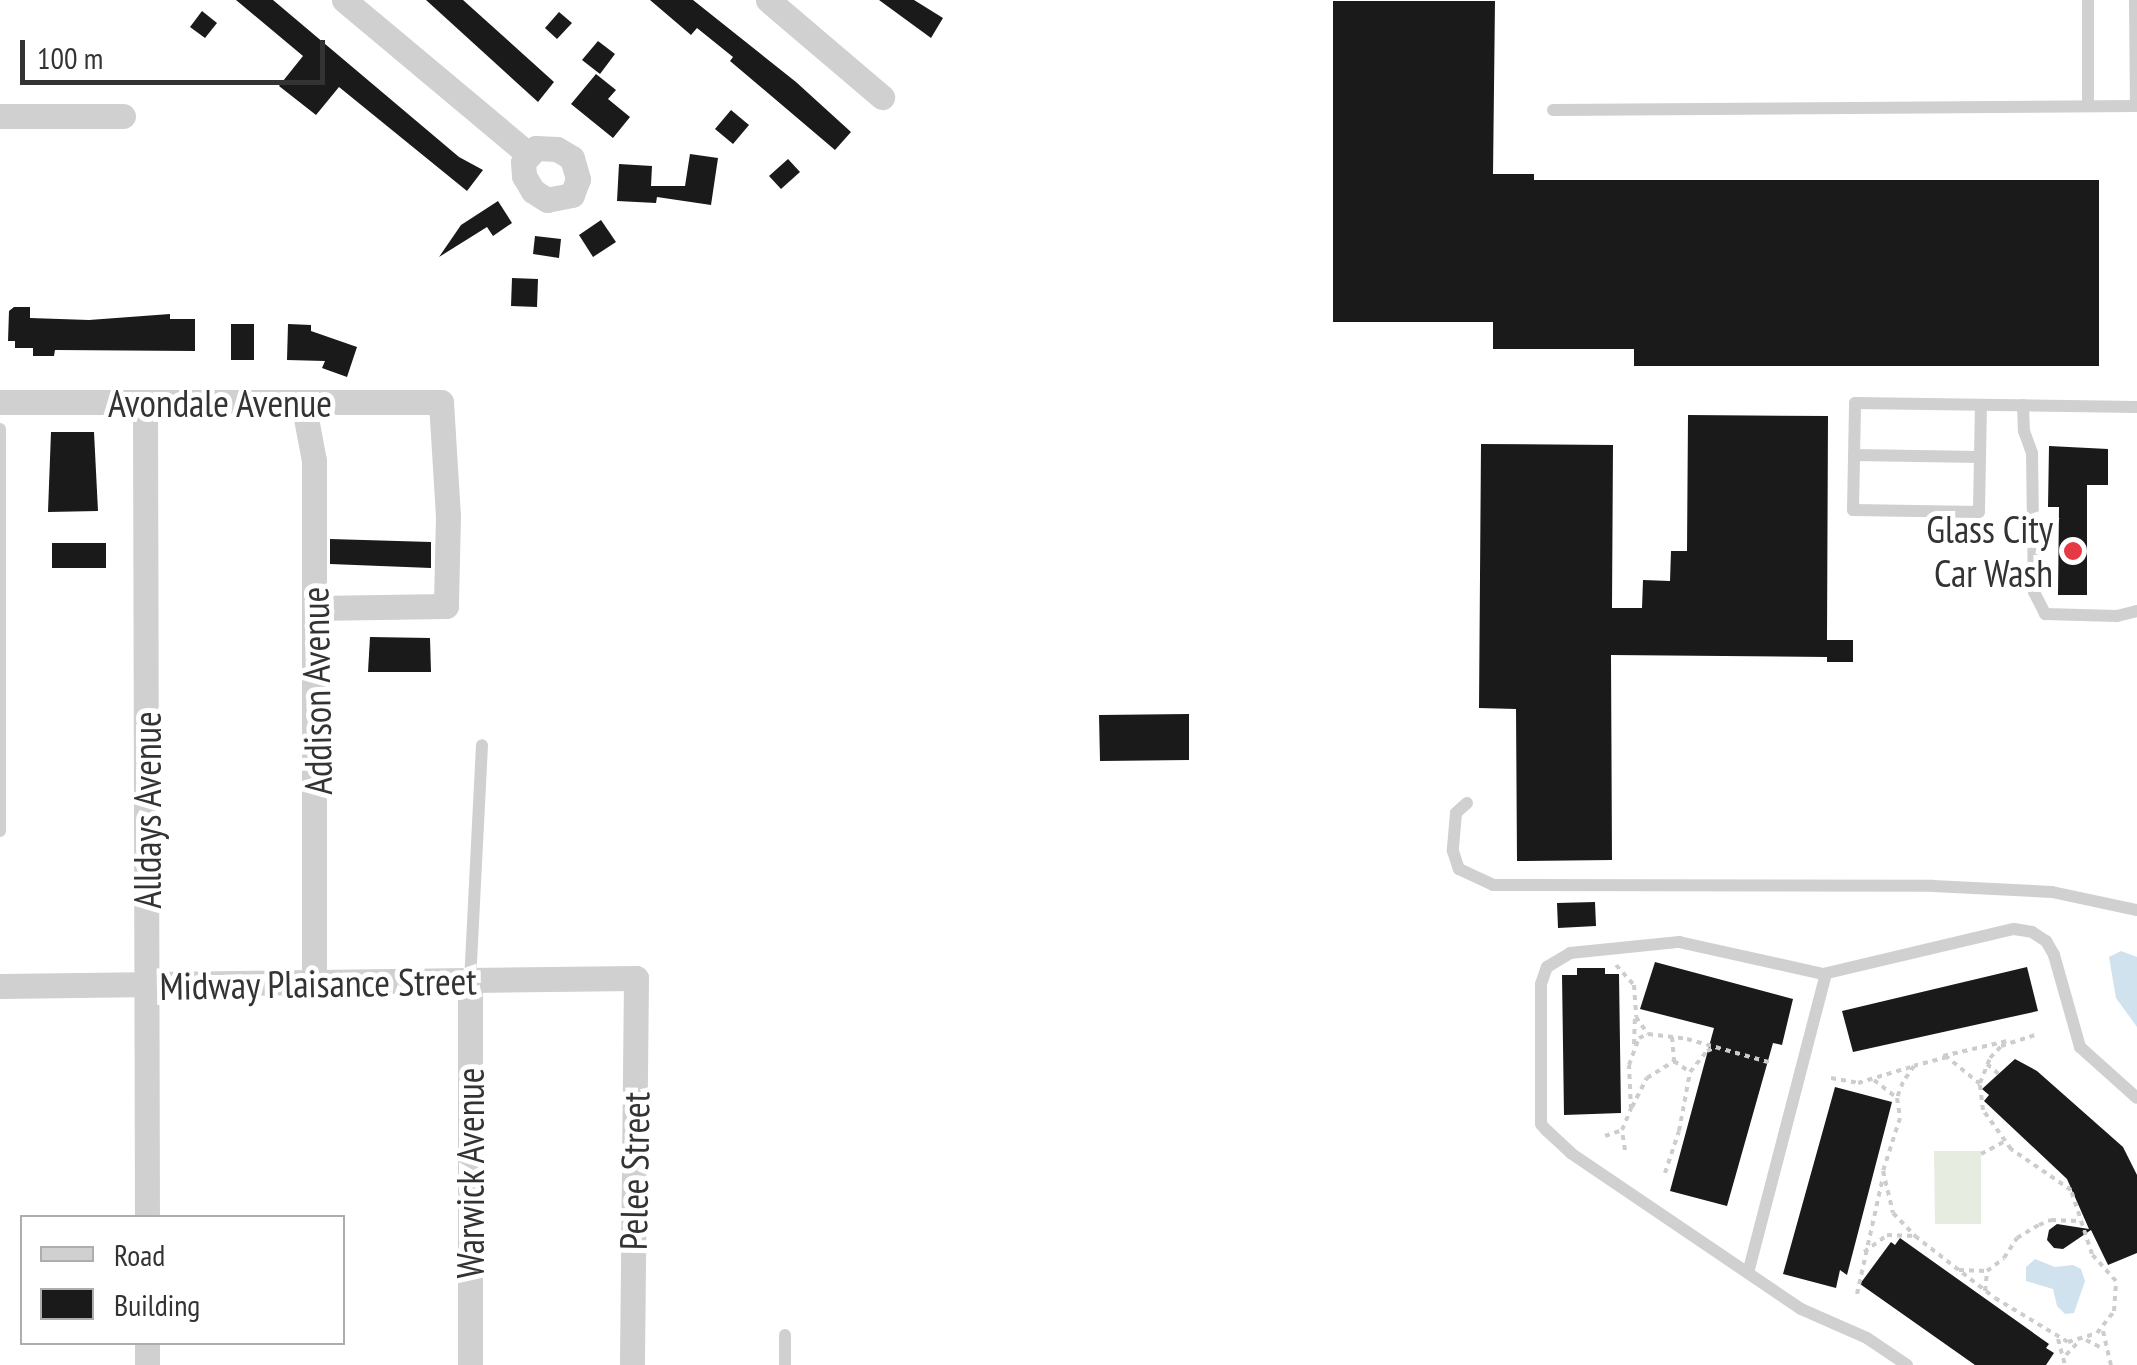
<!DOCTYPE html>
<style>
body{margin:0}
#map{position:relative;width:2137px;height:1365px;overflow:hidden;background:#fff;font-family:"PT Sans Narrow",sans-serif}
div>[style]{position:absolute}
.green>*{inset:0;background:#e6ecdf}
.water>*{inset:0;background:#cfe2ee}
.building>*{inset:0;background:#1a1a1a}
.path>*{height:4px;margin-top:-2px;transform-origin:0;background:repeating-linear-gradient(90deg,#cdcdcd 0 5px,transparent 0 10px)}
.lane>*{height:12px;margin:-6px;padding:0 6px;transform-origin:6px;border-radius:6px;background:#d0d0d0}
.street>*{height:25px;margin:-12.5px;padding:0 12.5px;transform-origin:12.5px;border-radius:12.5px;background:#d0d0d0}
.dots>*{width:28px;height:28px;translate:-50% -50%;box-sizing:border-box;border:5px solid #fff;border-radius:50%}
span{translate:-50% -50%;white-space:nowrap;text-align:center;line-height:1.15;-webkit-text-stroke:10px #fff;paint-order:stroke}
.street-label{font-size:38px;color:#333}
.poi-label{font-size:38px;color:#333}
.right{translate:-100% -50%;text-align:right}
.legend{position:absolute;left:20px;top:1215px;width:325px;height:130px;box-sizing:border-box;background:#fff;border:2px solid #adadad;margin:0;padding:12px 18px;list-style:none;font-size:30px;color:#333}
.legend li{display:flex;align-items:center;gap:20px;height:50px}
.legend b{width:50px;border:2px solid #adadad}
.scale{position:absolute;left:20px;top:40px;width:305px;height:45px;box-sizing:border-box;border:5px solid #333;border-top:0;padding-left:12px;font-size:30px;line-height:35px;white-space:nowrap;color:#333;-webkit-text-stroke:8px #fff;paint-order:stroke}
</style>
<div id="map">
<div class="green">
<div style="clip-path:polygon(1981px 1151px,1981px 1224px,1935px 1224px,1934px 1151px)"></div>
</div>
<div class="water">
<div style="clip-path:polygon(2121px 951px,2137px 957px,2137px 1027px,2116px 998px,2109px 957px)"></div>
<div style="clip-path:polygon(2035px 1259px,2055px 1267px,2073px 1265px,2081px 1269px,2085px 1281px,2074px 1313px,2065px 1314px,2057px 1306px,2053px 1289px,2026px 1281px,2026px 1267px)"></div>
</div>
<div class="building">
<div style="clip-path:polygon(236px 0,273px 0,459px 157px,483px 170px,467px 191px,339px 87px,316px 115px,279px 86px,303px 56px)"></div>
<div style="clip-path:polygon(426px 0,463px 0,554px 82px,538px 102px)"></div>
<div style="clip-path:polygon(650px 0,693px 0,796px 82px,851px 132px,835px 150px,730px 61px,733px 57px,697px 28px,691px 35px)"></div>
<div style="clip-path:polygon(879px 0,914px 0,943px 18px,931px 38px)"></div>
<div style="clip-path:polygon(1333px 1px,1495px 1px,1493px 174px,1534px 174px,1534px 180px,2099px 180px,2099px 366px,1634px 366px,1634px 349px,1493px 349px,1493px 322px,1333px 322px)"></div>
<div style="clip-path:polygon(202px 11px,217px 23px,205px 38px,190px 27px)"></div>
<div style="clip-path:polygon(559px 12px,572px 23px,557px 39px,545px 28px)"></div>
<div style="clip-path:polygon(598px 41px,615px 54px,600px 74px,582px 60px)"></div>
<div style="clip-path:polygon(596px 74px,616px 90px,608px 99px,630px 117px,613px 138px,571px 104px)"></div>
<div style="clip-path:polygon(731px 110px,749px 125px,733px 144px,715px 129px)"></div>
<div style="clip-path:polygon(690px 154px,718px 158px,711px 205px,657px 197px,656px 203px,617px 201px,619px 164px,652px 166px,651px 186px,685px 186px)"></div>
<div style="clip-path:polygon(788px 159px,800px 172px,781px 189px,769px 176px)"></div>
<div style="clip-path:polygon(498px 201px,512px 223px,493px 236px,487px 227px,439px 257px,461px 225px)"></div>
<div style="clip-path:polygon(601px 220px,616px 242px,593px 257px,579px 235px)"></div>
<div style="clip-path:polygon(535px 236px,561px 239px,559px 258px,533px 254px)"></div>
<div style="clip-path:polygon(512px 278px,538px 279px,537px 307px,511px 306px)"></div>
<div style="clip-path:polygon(14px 307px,30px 307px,30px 318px,89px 320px,170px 314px,170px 319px,195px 319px,195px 351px,55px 350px,54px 356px,33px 356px,33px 348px,15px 348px,15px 341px,8px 341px,9px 311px)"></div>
<div style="clip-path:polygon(231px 324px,254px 324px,254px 360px,231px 360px)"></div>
<div style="clip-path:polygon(288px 324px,311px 325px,311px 331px,357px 347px,347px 377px,322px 368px,325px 361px,287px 360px)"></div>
<div style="clip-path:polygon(1688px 415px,1828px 416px,1827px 640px,1853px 640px,1853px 662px,1827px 662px,1827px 657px,1611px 655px,1612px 860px,1517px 861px,1516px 709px,1479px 708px,1481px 444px,1613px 445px,1612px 608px,1642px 608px,1643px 580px,1670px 581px,1671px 551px,1687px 551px)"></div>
<div style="clip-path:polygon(51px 432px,94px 432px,98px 511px,48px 512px)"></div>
<div style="clip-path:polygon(2049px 446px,2108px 449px,2108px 485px,2087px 485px,2087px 595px,2058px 595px,2059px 507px,2048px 507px)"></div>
<div style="clip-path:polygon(330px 539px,431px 542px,431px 568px,330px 564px)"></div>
<div style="clip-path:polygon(52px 543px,106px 543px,106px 568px,52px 568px)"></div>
<div style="clip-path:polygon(370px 637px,430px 638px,431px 672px,368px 672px)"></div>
<div style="clip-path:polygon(1189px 714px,1189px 760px,1100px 761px,1099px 715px)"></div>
<div style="clip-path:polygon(1595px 902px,1596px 926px,1558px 928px,1557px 903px)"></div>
<div style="clip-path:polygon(1655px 962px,1793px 999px,1782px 1045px,1773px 1043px,1727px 1206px,1670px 1191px,1714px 1028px,1640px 1009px)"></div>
<div style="clip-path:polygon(2027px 967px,2038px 1011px,1853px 1052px,1842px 1011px)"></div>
<div style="clip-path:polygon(1577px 968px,1605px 968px,1605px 974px,1619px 974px,1621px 1113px,1564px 1115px,1562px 975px,1577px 975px)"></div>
<div style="clip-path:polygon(2015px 1059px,2037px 1071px,2123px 1147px,2137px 1175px,2137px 1253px,2108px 1265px,2091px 1230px,2063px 1249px,2054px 1248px,2047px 1240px,2049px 1230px,2057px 1224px,2089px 1229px,2067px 1179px,1984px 1101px,1989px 1095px,1982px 1089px)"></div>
<div style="clip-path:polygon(1835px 1087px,1892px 1102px,1847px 1275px,1840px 1270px,1836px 1288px,1783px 1274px)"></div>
<div style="clip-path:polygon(1900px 1238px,2049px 1344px,2046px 1348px,2054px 1353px,2046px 1365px,1975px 1365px,1860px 1284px,1891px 1242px,1895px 1245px)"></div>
</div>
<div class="path">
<div style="left:1616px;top:965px;width:27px;rotate:48deg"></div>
<div style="left:1634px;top:985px;width:32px;rotate:86deg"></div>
<div style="left:1636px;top:1017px;width:21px;rotate:55deg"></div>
<div style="left:1672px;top:1037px;width:24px;rotate:85deg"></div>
<div style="left:1634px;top:1044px;width:25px;rotate:-88deg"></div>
<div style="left:1943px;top:1056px;width:66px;rotate:-13.2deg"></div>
<div style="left:1674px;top:1061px;width:19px;rotate:35deg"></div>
<div style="left:1987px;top:1064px;width:18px;rotate:41deg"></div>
<div style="left:1831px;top:1078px;width:27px;rotate:10deg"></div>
<div style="left:1858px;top:1083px;width:59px;rotate:-16.9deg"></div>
<div style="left:1874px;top:1080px;width:29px;rotate:38deg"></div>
<div style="left:1980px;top:1083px;width:27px;rotate:-68deg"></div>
<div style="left:1990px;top:1058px;width:16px;rotate:-47deg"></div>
<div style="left:2001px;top:1046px;width:36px;rotate:-18deg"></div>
<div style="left:1632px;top:1107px;width:33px;rotate:-63deg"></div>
<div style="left:1647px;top:1078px;width:32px;rotate:-32deg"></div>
<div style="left:1605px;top:1136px;width:18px;rotate:-19deg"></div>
<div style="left:1625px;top:1150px;width:20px;rotate:-99deg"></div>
<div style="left:1622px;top:1130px;width:23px;rotate:-67deg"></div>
<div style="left:1631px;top:1109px;width:44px;rotate:-92.6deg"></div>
<div style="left:1629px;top:1065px;width:29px;rotate:-70deg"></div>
<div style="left:1639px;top:1038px;width:10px;rotate:-24deg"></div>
<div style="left:1648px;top:1034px;width:39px;rotate:7deg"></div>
<div style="left:1687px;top:1039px;width:88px;rotate:15.8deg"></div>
<div style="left:1981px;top:1154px;width:27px;rotate:-28deg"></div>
<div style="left:1665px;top:1173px;width:44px;rotate:-71.6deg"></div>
<div style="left:1679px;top:1131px;width:60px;rotate:-79.4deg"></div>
<div style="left:1690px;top:1072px;width:27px;rotate:-51deg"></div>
<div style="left:1707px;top:1051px;width:11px;rotate:-22deg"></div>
<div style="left:1864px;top:1252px;width:29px;rotate:-36deg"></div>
<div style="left:1887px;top:1235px;width:28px;rotate:2deg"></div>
<div style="left:1915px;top:1236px;width:101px;rotate:37.8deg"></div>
<div style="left:1995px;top:1298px;width:85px;rotate:31.1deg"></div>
<div style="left:2068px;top:1342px;width:30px;rotate:-17deg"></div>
<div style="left:2097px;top:1333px;width:28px;rotate:-52deg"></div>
<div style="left:2114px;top:1311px;width:30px;rotate:-86deg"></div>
<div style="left:2116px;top:1281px;width:36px;rotate:-132deg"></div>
<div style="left:2092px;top:1254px;width:67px;rotate:-108.2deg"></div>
<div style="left:2071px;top:1190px;width:73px;rotate:-145.7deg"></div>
<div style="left:2011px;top:1149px;width:48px;rotate:-125.7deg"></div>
<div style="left:1983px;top:1110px;width:26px;rotate:-97deg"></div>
<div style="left:1980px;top:1084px;width:43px;rotate:-140.7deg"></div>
<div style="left:1947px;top:1057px;width:34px;rotate:165deg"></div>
<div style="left:1914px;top:1066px;width:19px;rotate:125deg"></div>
<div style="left:1903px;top:1082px;width:17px;rotate:111deg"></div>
<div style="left:1897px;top:1098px;width:20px;rotate:81deg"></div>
<div style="left:1900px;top:1118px;width:56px;rotate:107.8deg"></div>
<div style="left:1883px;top:1171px;width:43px;rotate:76.6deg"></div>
<div style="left:1893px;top:1213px;width:32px;rotate:46deg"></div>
<div style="left:1959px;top:1270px;width:28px;rotate:2deg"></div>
<div style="left:1987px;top:1271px;width:21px;rotate:-37deg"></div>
<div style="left:2004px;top:1258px;width:24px;rotate:-57deg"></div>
<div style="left:2017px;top:1238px;width:26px;rotate:-31deg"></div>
<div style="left:2039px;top:1225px;width:13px;rotate:-23deg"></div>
<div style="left:2051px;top:1220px;width:28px;rotate:2deg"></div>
<div style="left:1985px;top:1291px;width:20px;rotate:-84deg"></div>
<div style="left:1857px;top:1294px;width:116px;rotate:-77.5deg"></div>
<div style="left:2103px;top:1331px;width:35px;rotate:77deg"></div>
<div style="left:2058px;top:1339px;width:27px;rotate:75deg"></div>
<div style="left:2086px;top:1340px;width:20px;rotate:27deg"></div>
<div style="left:2066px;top:1355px;width:18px;rotate:-47deg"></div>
</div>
<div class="lane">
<div style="left:2088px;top:0;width:105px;rotate:90deg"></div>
<div style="left:2135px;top:0;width:106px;rotate:89.5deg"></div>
<div style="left:1553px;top:110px;width:584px;rotate:-0.39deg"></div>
<div style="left:1981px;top:405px;width:107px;rotate:91.1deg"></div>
<div style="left:1979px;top:512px;width:126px;rotate:-179.1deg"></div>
<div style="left:1853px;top:510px;width:107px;rotate:-88.9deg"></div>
<div style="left:1855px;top:403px;width:282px;rotate:0.8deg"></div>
<div style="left:2023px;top:405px;width:26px;rotate:88deg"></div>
<div style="left:2024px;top:431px;width:23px;rotate:70deg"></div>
<div style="left:2032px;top:453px;width:139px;rotate:89.2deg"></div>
<div style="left:2034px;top:592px;width:25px;rotate:63deg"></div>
<div style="left:2045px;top:614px;width:72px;rotate:1.6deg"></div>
<div style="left:2117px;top:616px;width:21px;rotate:-14deg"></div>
<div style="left:0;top:429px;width:402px;rotate:90deg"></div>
<div style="left:1854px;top:455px;width:126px;rotate:0.9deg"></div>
<div style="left:1467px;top:803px;width:15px;rotate:138deg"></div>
<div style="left:1456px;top:813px;width:38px;rotate:95deg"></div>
<div style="left:1453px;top:851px;width:19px;rotate:72deg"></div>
<div style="left:1459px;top:869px;width:38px;rotate:25deg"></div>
<div style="left:1493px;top:885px;width:440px;rotate:0.1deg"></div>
<div style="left:1933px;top:886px;width:119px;rotate:2.9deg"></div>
<div style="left:2052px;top:892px;width:87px;rotate:12deg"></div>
<div style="left:470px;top:982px;width:237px;rotate:-87.1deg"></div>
<div style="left:1748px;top:1273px;width:309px;rotate:-75.4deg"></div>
<div style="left:785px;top:1365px;width:30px;rotate:-90deg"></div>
<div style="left:1907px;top:1365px;width:48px;rotate:-146deg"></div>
<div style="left:1867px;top:1338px;width:72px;rotate:-156.3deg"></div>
<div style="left:1801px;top:1309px;width:278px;rotate:-145.9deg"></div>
<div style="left:1571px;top:1153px;width:33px;rotate:-137deg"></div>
<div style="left:1547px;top:1131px;width:9px;rotate:-131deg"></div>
<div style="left:1541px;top:1124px;width:140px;rotate:-90deg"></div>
<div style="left:1541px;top:984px;width:18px;rotate:-71deg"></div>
<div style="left:1547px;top:967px;width:27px;rotate:-31deg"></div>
<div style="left:1570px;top:953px;width:110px;rotate:-5.8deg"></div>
<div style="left:1679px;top:942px;width:148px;rotate:12.5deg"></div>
<div style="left:1823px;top:974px;width:196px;rotate:-13.3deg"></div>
<div style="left:2014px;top:929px;width:18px;rotate:9deg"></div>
<div style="left:2032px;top:932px;width:17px;rotate:33deg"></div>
<div style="left:2046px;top:941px;width:16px;rotate:60deg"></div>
<div style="left:2054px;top:955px;width:96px;rotate:74.2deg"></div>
<div style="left:2080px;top:1047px;width:76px;rotate:41.8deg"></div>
</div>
<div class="street">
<div style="left:344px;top:0;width:239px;rotate:39.9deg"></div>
<div style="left:768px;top:0;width:150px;rotate:40.4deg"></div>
<div style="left:0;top:116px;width:123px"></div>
<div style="left:536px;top:148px;width:21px;rotate:3deg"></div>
<div style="left:557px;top:149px;width:17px;rotate:31deg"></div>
<div style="left:572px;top:158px;width:22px;rotate:74deg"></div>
<div style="left:578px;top:179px;width:17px;rotate:111deg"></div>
<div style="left:572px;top:195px;width:25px;rotate:169deg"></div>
<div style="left:547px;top:200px;width:17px;rotate:-147deg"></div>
<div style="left:533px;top:191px;width:17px;rotate:-121deg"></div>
<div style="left:524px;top:176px;width:14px;rotate:-94deg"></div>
<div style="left:523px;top:162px;width:19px;rotate:-47deg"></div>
<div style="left:0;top:402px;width:441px"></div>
<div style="left:441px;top:402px;width:113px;rotate:86.5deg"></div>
<div style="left:448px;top:515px;width:91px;rotate:91.3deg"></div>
<div style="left:446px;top:606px;width:132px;rotate:179.1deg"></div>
<div style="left:303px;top:402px;width:60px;rotate:79.4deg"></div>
<div style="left:314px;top:461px;width:521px;rotate:90deg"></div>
<div style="left:145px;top:403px;width:815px;rotate:89.86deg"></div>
<div style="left:0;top:986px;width:636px;rotate:-0.72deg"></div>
<div style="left:636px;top:978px;width:387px;rotate:90.6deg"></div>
<div style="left:147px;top:1365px;width:23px;rotate:-90deg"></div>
<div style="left:470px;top:1365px;width:383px;rotate:-90deg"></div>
</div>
<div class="dots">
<div style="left:2073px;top:551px;background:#e63946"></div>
</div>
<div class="street-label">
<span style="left:220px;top:403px">Avondale Avenue</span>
<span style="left:316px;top:691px;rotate:-91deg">Addison Avenue</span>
<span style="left:147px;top:810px;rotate:-90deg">Alldays Avenue</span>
<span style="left:318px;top:983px;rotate:-1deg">Midway Plaisance Street</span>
<span style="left:634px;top:1171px;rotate:-89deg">Pelee Street</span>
<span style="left:470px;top:1173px;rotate:-90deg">Warwick Avenue</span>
</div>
<div class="poi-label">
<span class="right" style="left:2053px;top:551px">Glass City<br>Car Wash</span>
</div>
<ul class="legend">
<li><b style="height:12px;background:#d0d0d0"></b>Road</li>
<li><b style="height:28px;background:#1a1a1a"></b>Building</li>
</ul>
<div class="scale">100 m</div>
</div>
